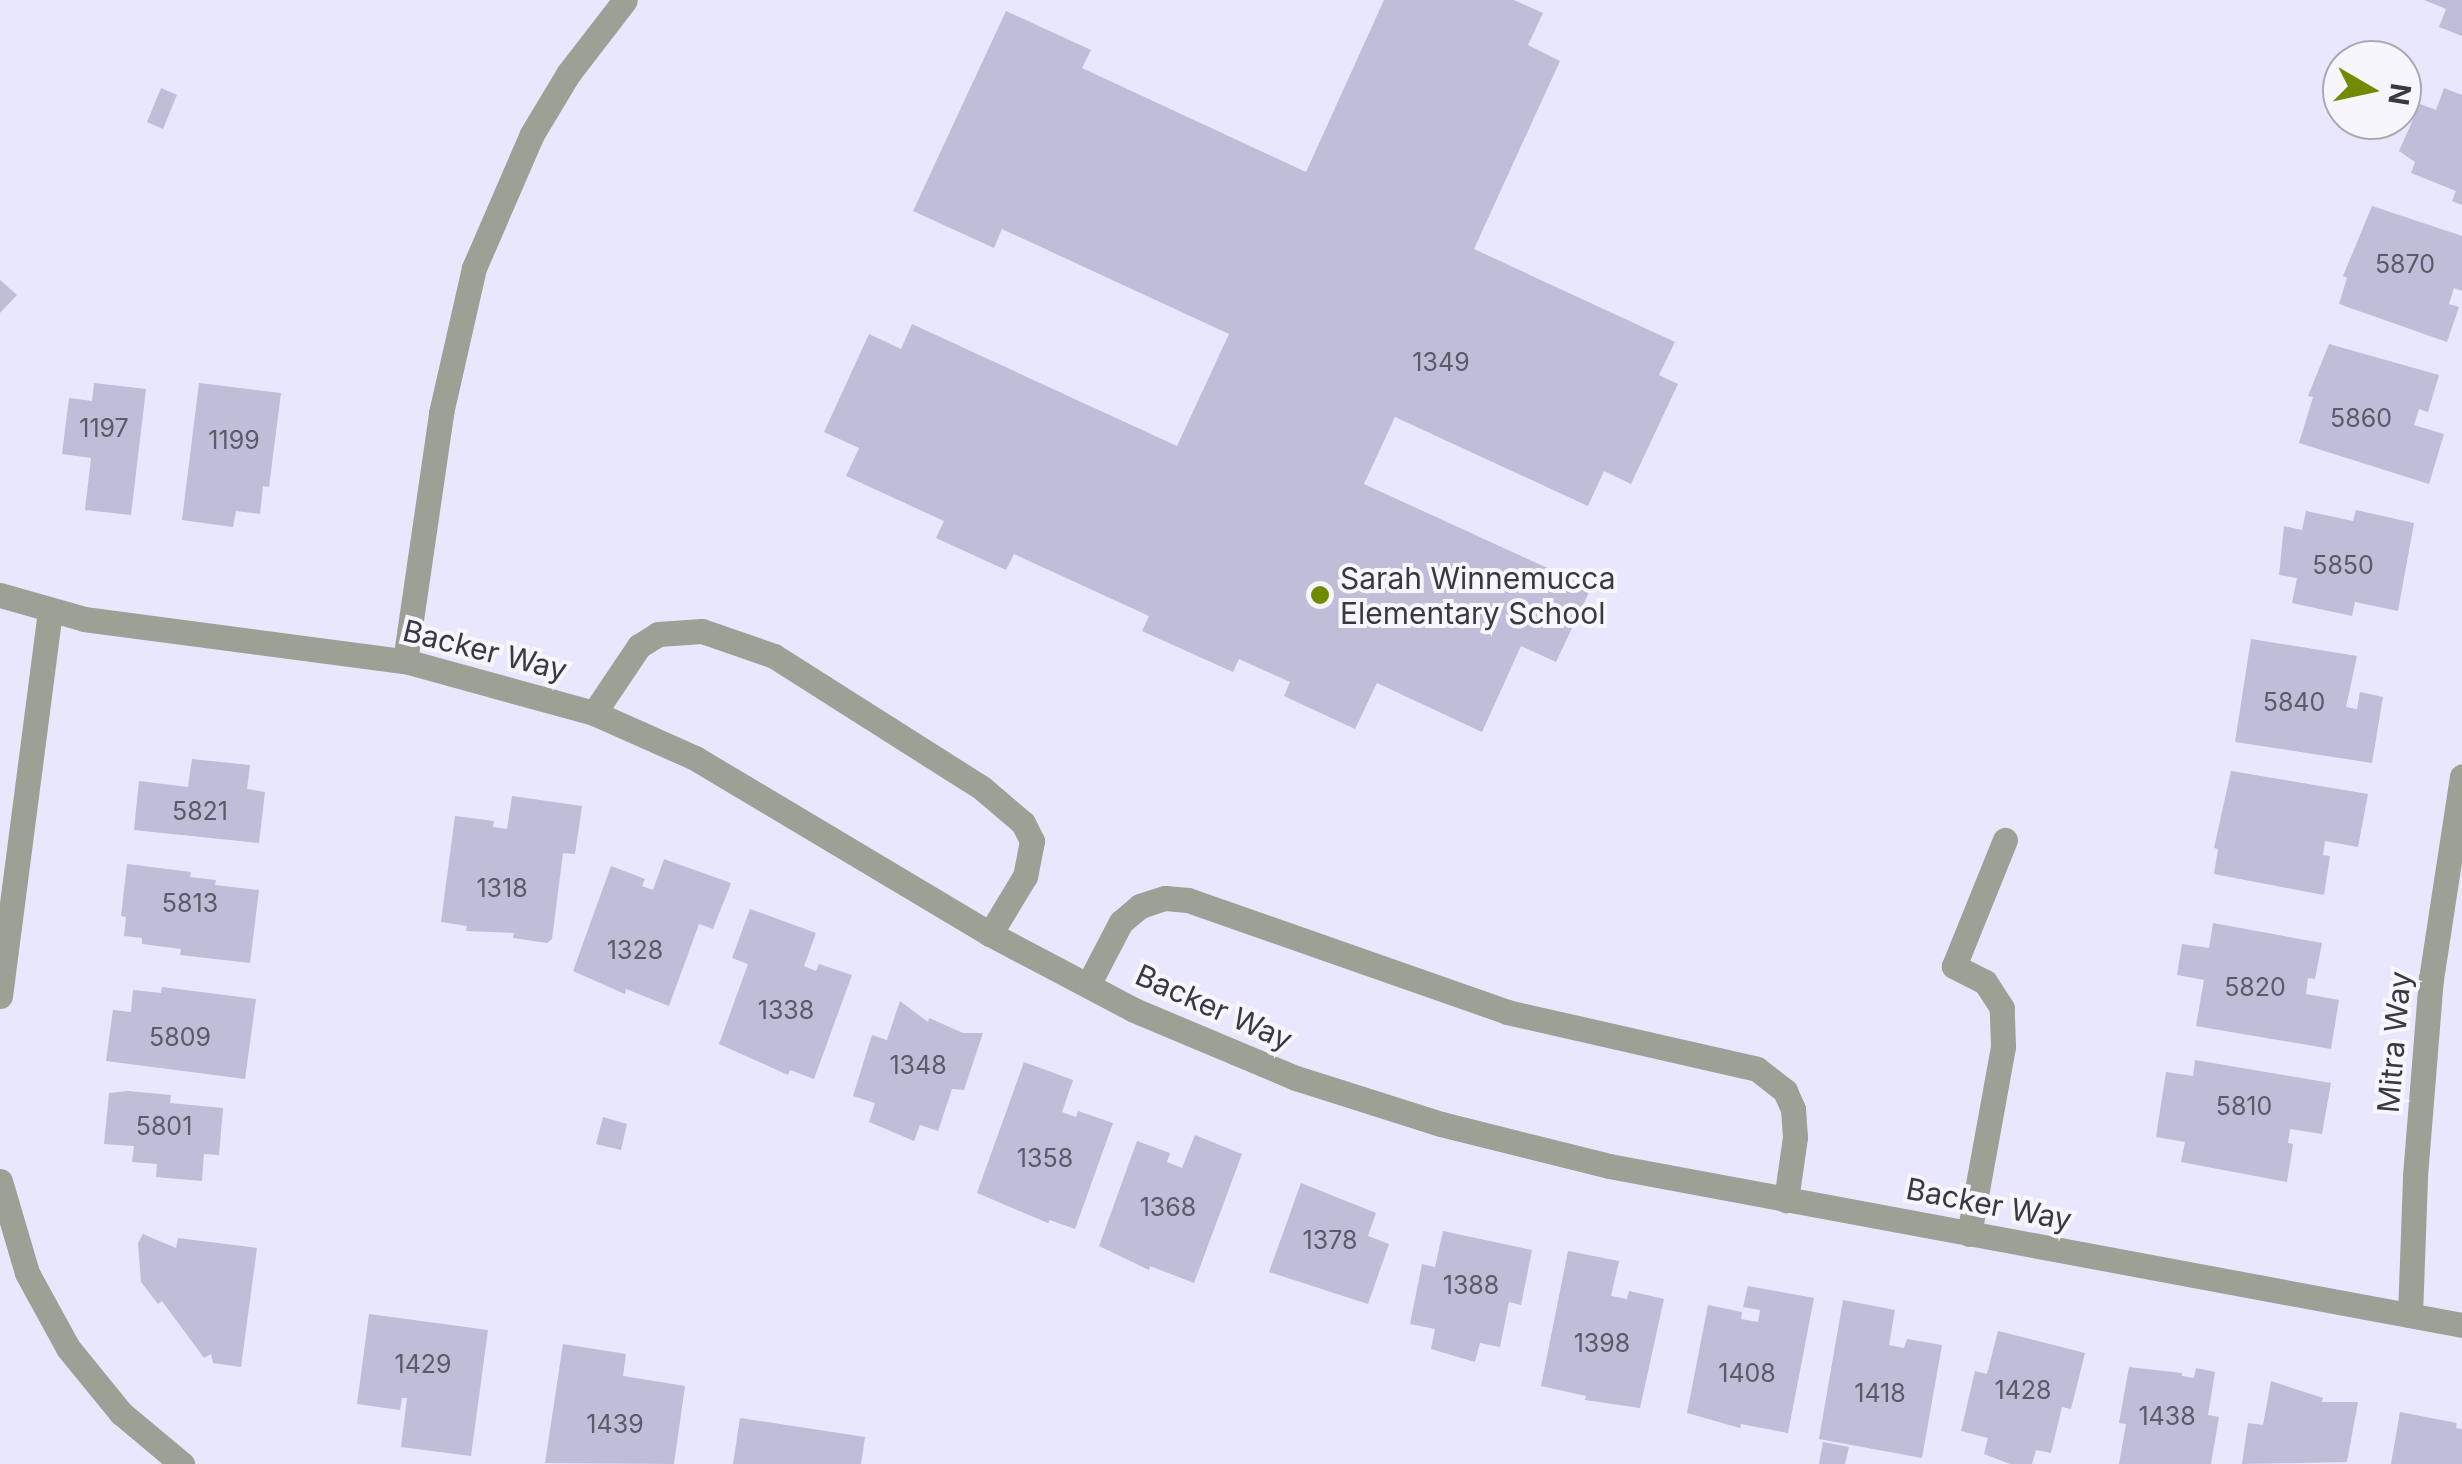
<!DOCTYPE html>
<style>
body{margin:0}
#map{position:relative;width:2462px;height:1464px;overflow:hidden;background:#e8e7fd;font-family:Inter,sans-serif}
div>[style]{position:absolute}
.building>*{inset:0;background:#bfbdd8}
.minor>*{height:25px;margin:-12.5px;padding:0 12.5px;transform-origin:12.5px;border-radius:12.5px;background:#9ca095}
.dots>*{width:28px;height:28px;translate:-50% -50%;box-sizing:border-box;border:5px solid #f7f6fc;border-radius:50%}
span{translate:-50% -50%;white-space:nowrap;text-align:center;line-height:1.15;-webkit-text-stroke:8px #f7f6fc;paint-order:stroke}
.number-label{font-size:25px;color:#5a5a68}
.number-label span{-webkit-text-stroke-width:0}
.poi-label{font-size:30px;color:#393943}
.left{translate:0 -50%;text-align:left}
.street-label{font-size:30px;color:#393943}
.north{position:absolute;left:2322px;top:40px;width:100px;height:100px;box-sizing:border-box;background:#f7f6fc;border:2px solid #abaab2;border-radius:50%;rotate:99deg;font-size:28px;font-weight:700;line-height:40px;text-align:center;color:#393943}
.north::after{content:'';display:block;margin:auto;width:35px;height:45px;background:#718b01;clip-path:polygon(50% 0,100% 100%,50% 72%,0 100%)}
</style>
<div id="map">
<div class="building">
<div style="clip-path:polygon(1384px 0,1514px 0,1543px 13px,1528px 45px,1560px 61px,1474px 249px,1675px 342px,1659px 375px,1678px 384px,1631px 484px,1604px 471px,1588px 506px,1395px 417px,1364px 484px,1591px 588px,1556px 662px,1521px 646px,1482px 732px,1377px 683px,1355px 729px,1284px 696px,1290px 682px,1239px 659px,1233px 672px,1142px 631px,1149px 616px,1014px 554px,1006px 570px,936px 538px,944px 521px,846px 476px,859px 448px,824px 432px,869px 334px,901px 349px,912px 324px,1177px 446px,1229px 334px,1002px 229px,994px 248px,913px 211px,1006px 11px,1091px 50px,1082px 68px,1306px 172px)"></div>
<div style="clip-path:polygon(2424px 0,2462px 0,2462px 36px,2439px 27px,2446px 9px)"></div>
<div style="clip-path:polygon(161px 88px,177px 95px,163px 129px,147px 122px)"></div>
<div style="clip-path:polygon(2444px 88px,2462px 95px,2462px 205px,2452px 201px,2456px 191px,2411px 173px,2415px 162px,2399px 151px,2420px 104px,2436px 110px)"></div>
<div style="clip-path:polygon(2372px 206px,2462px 236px,2462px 291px,2454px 288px,2449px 304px,2459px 307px,2447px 342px,2339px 304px,2347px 278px,2343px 276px)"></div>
<div style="clip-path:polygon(0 280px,17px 295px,0 313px)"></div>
<div style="clip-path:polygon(2329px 344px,2439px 375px,2428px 412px,2419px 409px,2414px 425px,2444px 434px,2429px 484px,2299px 443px,2313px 397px,2308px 396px)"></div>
<div style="clip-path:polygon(94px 383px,146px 389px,131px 515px,85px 510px,91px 458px,62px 454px,69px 398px,92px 401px)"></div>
<div style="clip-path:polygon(199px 383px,281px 393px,269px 487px,263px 486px,260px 514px,236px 511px,233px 527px,182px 520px)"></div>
<div style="clip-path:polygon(2356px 510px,2414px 523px,2398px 611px,2355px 602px,2352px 616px,2292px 603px,2297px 578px,2279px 575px,2284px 526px,2302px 530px,2306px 511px,2353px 521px)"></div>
<div style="clip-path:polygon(2251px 639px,2357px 656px,2346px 707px,2357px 709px,2360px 692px,2383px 697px,2372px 763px,2235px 742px)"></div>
<div style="clip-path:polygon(192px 759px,250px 765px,247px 789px,265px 792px,259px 843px,134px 830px,139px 781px,188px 787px)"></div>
<div style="clip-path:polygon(2231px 771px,2368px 794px,2358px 847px,2325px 841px,2323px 855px,2330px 856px,2324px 895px,2214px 874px,2218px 849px,2214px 848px)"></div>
<div style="clip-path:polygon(512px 796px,582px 806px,575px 854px,563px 853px,552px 939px,547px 943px,513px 938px,514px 933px,466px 931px,467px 926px,441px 922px,455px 816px,494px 821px,493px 827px,507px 829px)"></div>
<div style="clip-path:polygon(664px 859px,731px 883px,713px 929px,699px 924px,669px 1006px,626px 989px,625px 994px,573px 971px,611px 866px,645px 879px,642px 886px,653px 890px)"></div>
<div style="clip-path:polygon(127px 864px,191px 872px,190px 877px,216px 880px,215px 885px,259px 890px,250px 963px,180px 955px,181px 949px,142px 944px,142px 938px,124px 936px,126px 917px,121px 916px)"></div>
<div style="clip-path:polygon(750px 909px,816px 933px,804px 966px,816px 971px,819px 964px,852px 975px,814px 1079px,790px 1070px,788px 1075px,719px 1044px,748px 964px,732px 958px)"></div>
<div style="clip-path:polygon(2213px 923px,2322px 943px,2315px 979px,2308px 978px,2306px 994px,2339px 1000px,2331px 1049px,2196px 1026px,2204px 980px,2177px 975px,2182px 944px,2209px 948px)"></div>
<div style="clip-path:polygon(162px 987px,256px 999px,245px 1079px,106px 1061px,113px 1010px,131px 1012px,133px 990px,161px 993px)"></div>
<div style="clip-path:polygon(900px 1001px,928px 1022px,929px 1018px,963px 1033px,983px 1033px,964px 1090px,952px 1089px,938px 1131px,920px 1125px,914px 1141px,869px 1122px,875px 1103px,853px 1096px,872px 1035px,887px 1040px)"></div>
<div style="clip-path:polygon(2195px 1060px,2331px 1083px,2322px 1134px,2290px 1129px,2288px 1143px,2293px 1144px,2287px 1182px,2181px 1162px,2185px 1142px,2156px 1137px,2166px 1072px,2193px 1076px)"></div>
<div style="clip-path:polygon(1024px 1062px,1073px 1080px,1062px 1112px,1076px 1117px,1078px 1111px,1113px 1123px,1075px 1229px,1050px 1220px,1048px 1223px,977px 1193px)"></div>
<div style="clip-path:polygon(128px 1091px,171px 1095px,170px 1103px,223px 1108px,219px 1155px,204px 1154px,202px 1181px,156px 1177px,157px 1164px,132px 1162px,134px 1146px,104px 1144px,109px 1093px)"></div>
<div style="clip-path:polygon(603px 1117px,627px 1124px,621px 1150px,596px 1144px)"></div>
<div style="clip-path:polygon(1195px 1135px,1242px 1154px,1194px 1283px,1150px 1266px,1149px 1270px,1099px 1246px,1137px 1141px,1170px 1153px,1167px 1162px,1182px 1168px)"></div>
<div style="clip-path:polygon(1301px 1183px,1376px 1213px,1368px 1236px,1389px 1244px,1368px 1304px,1269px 1272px)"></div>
<div style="clip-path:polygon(1443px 1231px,1532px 1250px,1521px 1305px,1509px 1302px,1500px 1347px,1480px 1343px,1475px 1362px,1431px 1349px,1435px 1329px,1410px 1324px,1422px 1264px,1435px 1267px)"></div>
<div style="clip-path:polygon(143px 1234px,176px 1248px,178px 1238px,257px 1248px,241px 1367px,213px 1363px,211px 1354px,204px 1358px,162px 1301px,158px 1304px,141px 1282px,138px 1243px)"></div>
<div style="clip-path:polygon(1568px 1251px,1619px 1261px,1611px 1296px,1627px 1299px,1629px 1291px,1664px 1299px,1640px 1408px,1585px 1400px,1586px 1396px,1541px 1386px)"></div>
<div style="clip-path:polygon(1748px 1286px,1814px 1298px,1788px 1433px,1741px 1424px,1740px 1428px,1687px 1413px,1708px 1305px,1742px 1312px,1741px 1319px,1758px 1322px,1760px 1310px,1743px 1307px)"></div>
<div style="clip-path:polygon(1843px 1300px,1895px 1310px,1889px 1345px,1904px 1348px,1907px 1339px,1942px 1345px,1922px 1458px,1819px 1439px)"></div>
<div style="clip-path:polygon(369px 1314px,488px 1330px,471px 1456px,401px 1447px,407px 1398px,402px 1398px,400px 1410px,357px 1404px)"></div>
<div style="clip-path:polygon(1998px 1331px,2085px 1353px,2071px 1409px,2062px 1407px,2051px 1453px,2036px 1450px,2032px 1464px,2010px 1464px,1984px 1454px,1988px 1438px,1961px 1431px,1975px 1371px,1987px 1374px)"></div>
<div style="clip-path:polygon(563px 1344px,626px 1354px,623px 1376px,685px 1386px,674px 1464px,545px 1463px)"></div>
<div style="clip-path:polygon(2129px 1367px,2182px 1373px,2182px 1376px,2194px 1378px,2196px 1368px,2215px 1372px,2208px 1415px,2219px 1417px,2211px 1464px,2119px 1464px,2126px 1424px,2119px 1423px)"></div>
<div style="clip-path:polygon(2271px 1381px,2323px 1398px,2322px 1402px,2358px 1402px,2347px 1462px,2242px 1464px,2248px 1423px,2263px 1425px)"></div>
<div style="clip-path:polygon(2400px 1412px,2457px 1423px,2456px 1428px,2462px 1429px,2462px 1464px,2391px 1464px)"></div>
<div style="clip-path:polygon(740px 1418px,865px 1437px,861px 1464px,733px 1464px)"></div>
<div style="clip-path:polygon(1823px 1442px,1849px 1447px,1845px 1464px,1819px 1464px)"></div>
</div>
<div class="minor">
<div style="left:0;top:595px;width:87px;rotate:15.9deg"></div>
<div style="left:84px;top:619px;width:324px;rotate:7.5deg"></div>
<div style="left:405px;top:661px;width:196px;rotate:15.4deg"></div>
<div style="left:594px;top:713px;width:111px;rotate:24deg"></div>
<div style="left:695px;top:758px;width:344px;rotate:30.8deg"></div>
<div style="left:990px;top:934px;width:163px;rotate:27.8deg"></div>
<div style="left:1134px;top:1010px;width:176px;rotate:22.8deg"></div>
<div style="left:1296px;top:1078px;width:152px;rotate:17.6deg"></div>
<div style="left:1441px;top:1124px;width:173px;rotate:14deg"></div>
<div style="left:1609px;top:1166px;width:868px;rotate:10.56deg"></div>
<div style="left:405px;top:661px;width:251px;rotate:-81.7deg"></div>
<div style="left:441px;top:413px;width:149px;rotate:-77.2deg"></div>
<div style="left:474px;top:268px;width:146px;rotate:-66.6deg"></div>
<div style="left:532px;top:134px;width:70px;rotate:-59deg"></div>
<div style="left:568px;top:74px;width:93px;rotate:-52.4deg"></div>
<div style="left:594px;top:713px;width:81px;rotate:-56.1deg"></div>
<div style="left:639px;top:646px;width:22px;rotate:-32deg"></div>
<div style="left:658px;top:634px;width:44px;rotate:-3.9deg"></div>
<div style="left:702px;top:631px;width:76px;rotate:19.1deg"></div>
<div style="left:774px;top:656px;width:246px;rotate:32.4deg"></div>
<div style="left:982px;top:788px;width:54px;rotate:40.5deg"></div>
<div style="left:1023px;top:823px;width:20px;rotate:63deg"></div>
<div style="left:1032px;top:841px;width:36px;rotate:101deg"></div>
<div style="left:1025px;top:876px;width:68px;rotate:121.1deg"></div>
<div style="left:1088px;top:985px;width:71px;rotate:-62.4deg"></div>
<div style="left:1121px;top:922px;width:25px;rotate:-40deg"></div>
<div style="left:1140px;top:906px;width:26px;rotate:-18deg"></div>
<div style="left:1165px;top:898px;width:23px;rotate:5deg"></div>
<div style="left:1188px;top:900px;width:338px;rotate:19.3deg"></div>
<div style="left:1507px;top:1012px;width:256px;rotate:12.8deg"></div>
<div style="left:1757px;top:1069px;width:36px;rotate:38deg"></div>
<div style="left:1785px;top:1091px;width:20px;rotate:66deg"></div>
<div style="left:1793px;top:1109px;width:28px;rotate:86deg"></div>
<div style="left:1795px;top:1137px;width:64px;rotate:98.1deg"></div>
<div style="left:0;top:996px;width:387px;rotate:-82.6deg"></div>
<div style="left:0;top:1181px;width:96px;rotate:73.6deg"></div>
<div style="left:27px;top:1273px;width:85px;rotate:61.3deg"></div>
<div style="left:68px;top:1348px;width:84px;rotate:50.8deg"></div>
<div style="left:121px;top:1413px;width:80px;rotate:39.9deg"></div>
<div style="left:1969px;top:1234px;width:191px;rotate:-79.7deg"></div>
<div style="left:2003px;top:1046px;width:38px;rotate:-92deg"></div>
<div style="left:2002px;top:1008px;width:31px;rotate:-123deg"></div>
<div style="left:1985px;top:982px;width:35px;rotate:-153deg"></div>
<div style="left:1954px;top:966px;width:136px;rotate:-68deg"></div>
<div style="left:2410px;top:1315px;width:139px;rotate:-87.9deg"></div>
<div style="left:2415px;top:1176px;width:198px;rotate:-85.4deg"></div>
<div style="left:2431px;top:979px;width:205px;rotate:-81.3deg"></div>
</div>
<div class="dots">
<div style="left:1320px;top:595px;background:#718b01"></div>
</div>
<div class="number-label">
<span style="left:2405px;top:264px">5870</span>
<span style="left:1441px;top:362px">1349</span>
<span style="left:2361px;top:418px">5860</span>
<span style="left:104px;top:428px">1197</span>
<span style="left:234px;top:440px">1199</span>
<span style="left:2343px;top:565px">5850</span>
<span style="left:2294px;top:702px">5840</span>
<span style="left:200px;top:811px">5821</span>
<span style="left:502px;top:888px">1318</span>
<span style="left:190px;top:903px">5813</span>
<span style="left:635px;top:950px">1328</span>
<span style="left:2255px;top:987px">5820</span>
<span style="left:786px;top:1010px">1338</span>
<span style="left:180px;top:1037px">5809</span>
<span style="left:918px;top:1065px">1348</span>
<span style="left:2244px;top:1106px">5810</span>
<span style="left:164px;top:1126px">5801</span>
<span style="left:1045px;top:1158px">1358</span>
<span style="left:1168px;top:1207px">1368</span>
<span style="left:1330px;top:1240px">1378</span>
<span style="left:1471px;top:1285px">1388</span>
<span style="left:1602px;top:1343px">1398</span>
<span style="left:423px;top:1364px">1429</span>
<span style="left:1747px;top:1373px">1408</span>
<span style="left:2023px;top:1390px">1428</span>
<span style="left:1880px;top:1393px">1418</span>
<span style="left:2167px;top:1416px">1438</span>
<span style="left:615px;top:1424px">1439</span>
</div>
<div class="poi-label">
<span class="left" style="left:1340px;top:595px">Sarah Winnemucca<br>Elementary School</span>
</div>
<div class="street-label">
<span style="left:485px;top:650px;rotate:14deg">Backer Way</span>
<span style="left:1214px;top:1007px;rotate:24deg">Backer Way</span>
<span style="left:2394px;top:1042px;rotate:-85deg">Mitra Way</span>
<span style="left:1989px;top:1204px;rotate:11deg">Backer Way</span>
</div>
<div class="north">N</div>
</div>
